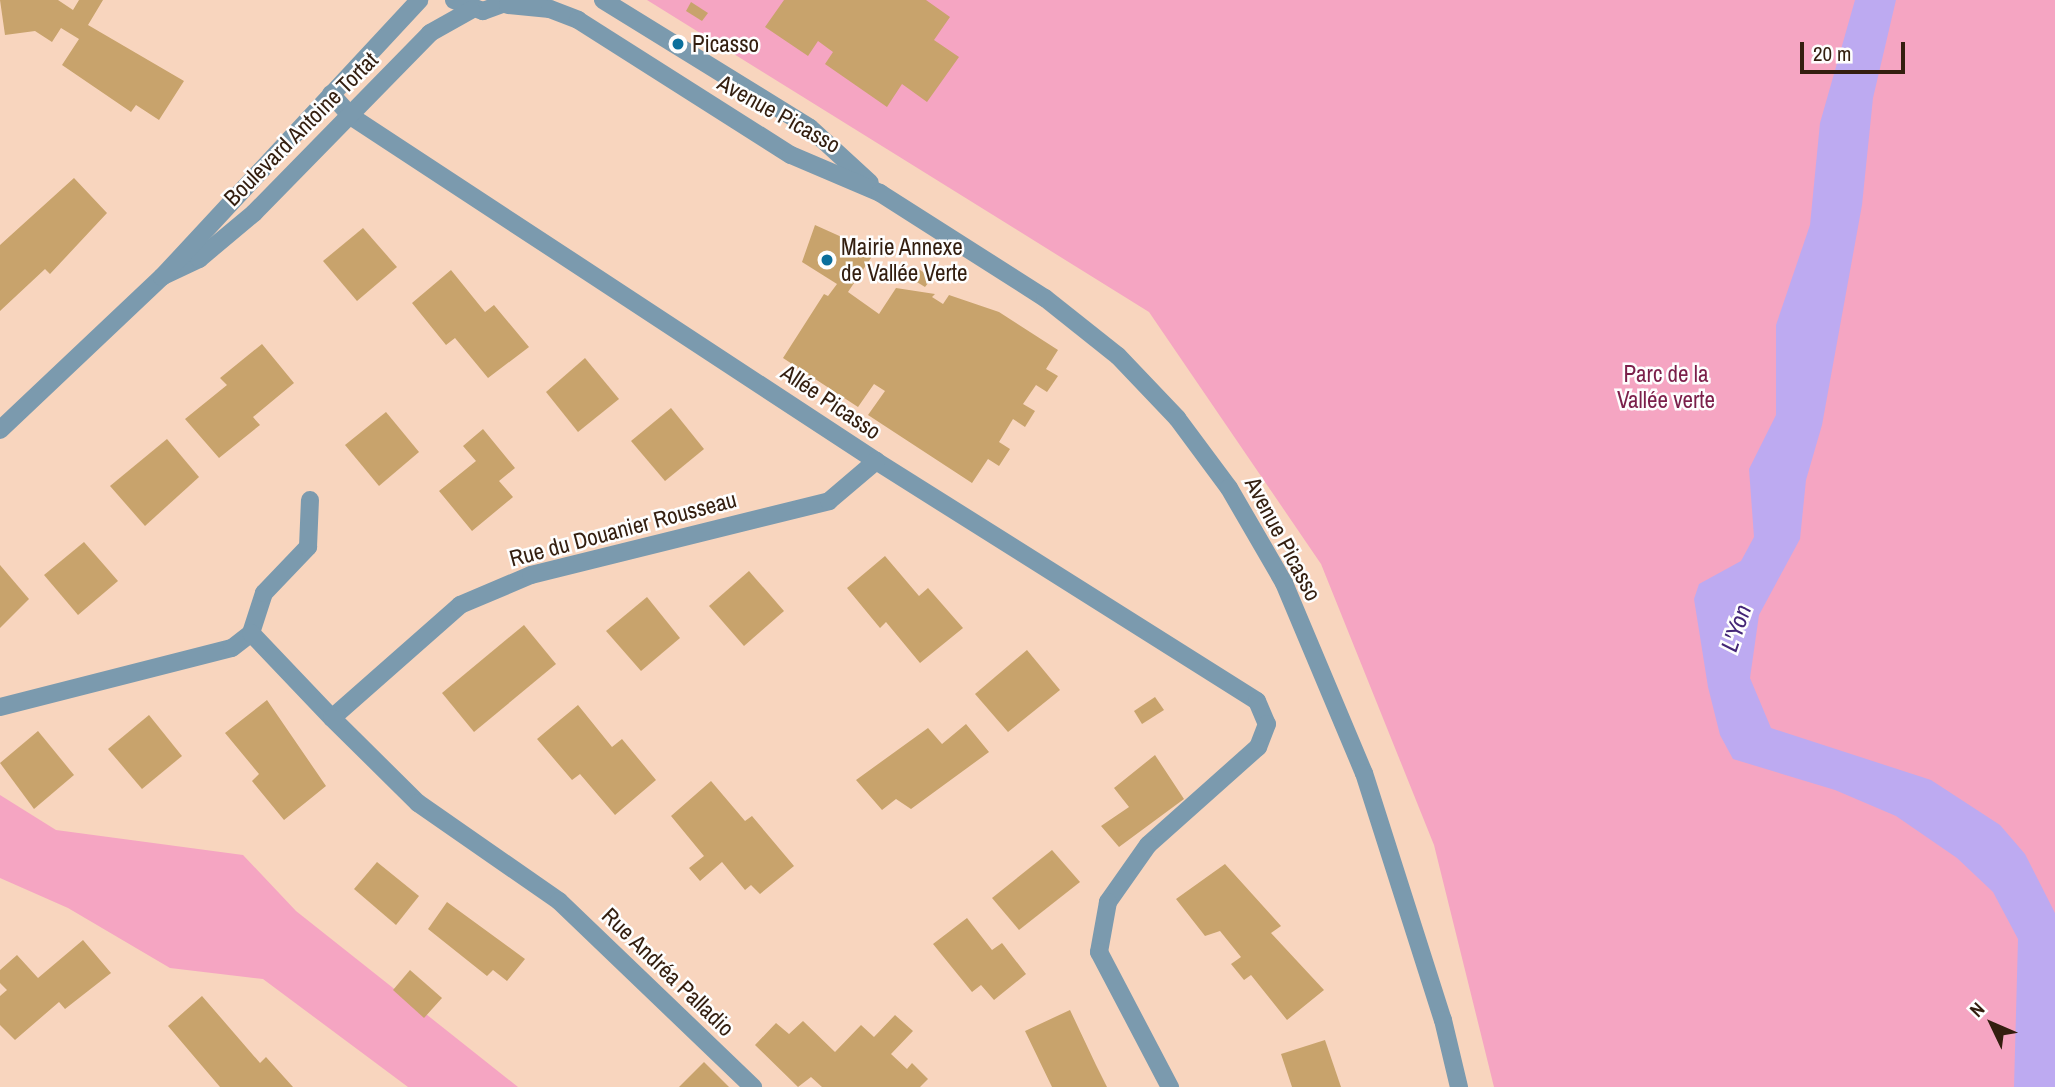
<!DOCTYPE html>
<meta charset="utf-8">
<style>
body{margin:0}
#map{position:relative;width:2055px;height:1087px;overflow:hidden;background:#f8d5be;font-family:"Archivo Narrow",sans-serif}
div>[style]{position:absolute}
.green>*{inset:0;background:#f5a5c2}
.water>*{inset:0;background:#bdaaf1}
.building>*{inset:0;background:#c8a36c}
.minor>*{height:18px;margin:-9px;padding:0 9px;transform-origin:9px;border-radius:9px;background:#7b9aae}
.tertiary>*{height:18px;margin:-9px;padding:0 9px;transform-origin:9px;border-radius:9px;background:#7b9aae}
.dots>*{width:19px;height:19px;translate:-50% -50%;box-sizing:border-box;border:4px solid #fefefe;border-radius:50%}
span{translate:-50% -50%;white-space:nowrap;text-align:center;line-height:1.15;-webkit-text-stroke:5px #fefefe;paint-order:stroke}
.poi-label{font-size:23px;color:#331e0f}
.left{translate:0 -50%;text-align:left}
.street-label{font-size:23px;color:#331e0f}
.park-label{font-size:23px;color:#7b1f4a}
.water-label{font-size:24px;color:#432576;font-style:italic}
.north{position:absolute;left:1957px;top:989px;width:70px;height:70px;-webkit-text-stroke:5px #fefefe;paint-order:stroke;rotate:314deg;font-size:19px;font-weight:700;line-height:28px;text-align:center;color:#331e0f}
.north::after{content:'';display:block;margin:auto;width:24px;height:32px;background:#331e0f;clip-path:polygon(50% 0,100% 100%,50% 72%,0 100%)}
.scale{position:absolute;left:1800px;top:42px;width:105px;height:32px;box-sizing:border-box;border:4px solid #331e0f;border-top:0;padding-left:9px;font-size:21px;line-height:24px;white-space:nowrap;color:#331e0f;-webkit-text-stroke:5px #fefefe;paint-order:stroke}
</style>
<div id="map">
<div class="green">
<div style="clip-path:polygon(647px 0,2055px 0,2055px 1087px,1494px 1087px,1434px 845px,1321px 564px,1149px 312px)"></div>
<div style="clip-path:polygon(0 795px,56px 830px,243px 855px,296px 911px,518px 1087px,408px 1087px,263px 979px,170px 968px,68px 908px,0 878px)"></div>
</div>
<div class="water">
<div style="clip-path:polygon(1855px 0,1896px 0,1873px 98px,1862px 205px,1822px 425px,1806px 480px,1800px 539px,1759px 615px,1750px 678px,1771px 728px,1931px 780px,2000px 825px,2025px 854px,2055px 913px,2055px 1087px,2014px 1087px,2018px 939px,1993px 892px,1957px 858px,1896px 816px,1835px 790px,1733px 759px,1720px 735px,1708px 687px,1694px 599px,1699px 584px,1741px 561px,1754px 537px,1749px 469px,1776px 415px,1776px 325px,1810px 225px,1820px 123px)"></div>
</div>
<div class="building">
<div style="clip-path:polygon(0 0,58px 0,73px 10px,79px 0,103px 0,88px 25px,184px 81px,159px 120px,136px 105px,131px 112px,62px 65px,79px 39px,61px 28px,52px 42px,35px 31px,5px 35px)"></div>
<div style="clip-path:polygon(784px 0,926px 0,950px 17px,934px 40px,959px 57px,927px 102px,902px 84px,887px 107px,825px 64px,833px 52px,818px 41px,808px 56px,765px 27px)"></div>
<div style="clip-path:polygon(691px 2px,708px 13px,702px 21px,686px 11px)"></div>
<div style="clip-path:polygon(74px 178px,107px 213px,50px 274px,45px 269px,0 311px,0 245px)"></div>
<div style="clip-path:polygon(815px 225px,875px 252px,848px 292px,879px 314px,896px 288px,935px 294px,932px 297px,943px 304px,949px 295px,999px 312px,1058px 350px,1046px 369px,1058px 376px,1047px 392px,1036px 385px,1023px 404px,1035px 411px,1025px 427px,1013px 419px,999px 442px,1010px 449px,999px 466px,988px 459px,972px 483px,868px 415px,885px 391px,874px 384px,858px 407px,783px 358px,824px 294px,828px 296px,837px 284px,802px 262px)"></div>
<div style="clip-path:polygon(363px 228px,397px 267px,357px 301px,323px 261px)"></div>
<div style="clip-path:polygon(914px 266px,932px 278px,925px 287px,907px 276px)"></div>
<div style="clip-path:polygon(451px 270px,485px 312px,494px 305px,529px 347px,488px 378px,455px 338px,446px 345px,412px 303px)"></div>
<div style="clip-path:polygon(262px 344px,294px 383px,253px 417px,260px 425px,219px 458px,185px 419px,227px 385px,220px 378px)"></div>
<div style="clip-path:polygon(585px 358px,619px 399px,578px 432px,546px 392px)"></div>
<div style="clip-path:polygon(671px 408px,704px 449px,665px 481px,631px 441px)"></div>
<div style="clip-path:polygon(386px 412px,419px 452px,379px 486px,345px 445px)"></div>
<div style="clip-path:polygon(483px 429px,515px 468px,499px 481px,513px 497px,472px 531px,439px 491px,476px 461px,463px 446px)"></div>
<div style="clip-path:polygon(167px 439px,199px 477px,145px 526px,110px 486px)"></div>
<div style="clip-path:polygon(84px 542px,118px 581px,78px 615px,44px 575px)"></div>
<div style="clip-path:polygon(885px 556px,919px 596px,928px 588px,963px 628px,920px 663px,886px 622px,880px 628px,847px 588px)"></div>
<div style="clip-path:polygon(0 565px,29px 599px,0 628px)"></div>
<div style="clip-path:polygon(749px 571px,784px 611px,744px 646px,709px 606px)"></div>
<div style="clip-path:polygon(647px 597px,680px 638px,641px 671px,606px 631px)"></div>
<div style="clip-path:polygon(524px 625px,556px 664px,474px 732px,442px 693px)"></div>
<div style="clip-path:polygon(1027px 650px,1060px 690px,1008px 732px,975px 694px)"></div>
<div style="clip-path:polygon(1155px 697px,1164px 710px,1142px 724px,1134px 711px)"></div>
<div style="clip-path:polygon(267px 700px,326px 786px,284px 820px,252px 781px,259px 774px,225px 733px)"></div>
<div style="clip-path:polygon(578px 705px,612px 747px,622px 739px,656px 780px,615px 815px,580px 774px,572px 780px,537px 739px)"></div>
<div style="clip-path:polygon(149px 715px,182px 756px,142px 789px,108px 749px)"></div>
<div style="clip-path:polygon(966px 724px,989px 752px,911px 809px,896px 799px,882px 810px,856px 780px,928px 728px,942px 744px)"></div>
<div style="clip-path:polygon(38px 731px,74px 775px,34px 809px,0 763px)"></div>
<div style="clip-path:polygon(1155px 755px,1184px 799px,1119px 847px,1101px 826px,1129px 807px,1114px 788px)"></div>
<div style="clip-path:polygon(711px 781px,745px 821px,752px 816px,794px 866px,760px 894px,751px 885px,745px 890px,722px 862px,700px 881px,689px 868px,704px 856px,671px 816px)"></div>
<div style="clip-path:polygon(1052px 850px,1080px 882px,1019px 930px,992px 898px)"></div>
<div style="clip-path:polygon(377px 862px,419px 896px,396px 925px,354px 889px)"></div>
<div style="clip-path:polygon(1225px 864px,1281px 926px,1271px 933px,1324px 990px,1287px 1020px,1251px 975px,1244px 980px,1231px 964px,1241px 957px,1220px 931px,1205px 936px,1176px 899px)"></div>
<div style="clip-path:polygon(447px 902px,525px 959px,507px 981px,493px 970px,487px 976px,428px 929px)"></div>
<div style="clip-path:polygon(967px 918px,992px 950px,1002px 943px,1026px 974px,994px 1000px,981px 985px,972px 992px,933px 944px)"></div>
<div style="clip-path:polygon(83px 940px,111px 973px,65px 1009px,59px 1002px,15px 1040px,0 1025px,0 996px,7px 990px,0 983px,0 970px,17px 955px,38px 978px)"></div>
<div style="clip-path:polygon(410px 970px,442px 998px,424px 1018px,393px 990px)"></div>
<div style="clip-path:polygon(202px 996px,260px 1063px,266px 1057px,293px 1087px,220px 1087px,168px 1026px)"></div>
<div style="clip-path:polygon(1070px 1010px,1096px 1065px,1107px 1087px,1052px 1087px,1025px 1031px)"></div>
<div style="clip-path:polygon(895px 1015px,913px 1031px,891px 1054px,907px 1069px,912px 1063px,928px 1079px,920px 1087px,822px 1087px,811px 1077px,798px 1087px,755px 1045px,776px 1023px,789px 1034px,803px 1021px,835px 1052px,861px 1025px,874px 1037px)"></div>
<div style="clip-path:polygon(1325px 1040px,1341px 1087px,1292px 1087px,1281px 1054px)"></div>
<div style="clip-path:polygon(704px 1062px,729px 1087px,679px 1087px)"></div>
</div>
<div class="minor">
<div style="left:331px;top:94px;width:31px;rotate:48deg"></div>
<div style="left:352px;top:117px;width:627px;rotate:33.28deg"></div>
<div style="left:876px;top:461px;width:450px;rotate:32.2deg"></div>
<div style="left:1257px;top:701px;width:25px;rotate:67deg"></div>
<div style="left:1267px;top:724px;width:25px;rotate:111deg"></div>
<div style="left:1258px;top:747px;width:147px;rotate:138.3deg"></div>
<div style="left:1148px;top:845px;width:70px;rotate:125.1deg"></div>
<div style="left:1108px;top:902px;width:51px;rotate:100.2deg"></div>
<div style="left:1099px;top:952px;width:153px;rotate:62.3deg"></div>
<div style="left:251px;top:633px;width:42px;rotate:-72deg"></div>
<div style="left:264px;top:593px;width:64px;rotate:-46.3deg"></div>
<div style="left:308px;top:547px;width:47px;rotate:-87.6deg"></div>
<div style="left:0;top:707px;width:239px;rotate:-14.3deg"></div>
<div style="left:232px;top:648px;width:24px;rotate:-38deg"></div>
<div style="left:251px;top:633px;width:117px;rotate:46.4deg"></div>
<div style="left:332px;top:718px;width:171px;rotate:-41.4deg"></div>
<div style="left:460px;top:605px;width:77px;rotate:-22.9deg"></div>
<div style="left:531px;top:575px;width:307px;rotate:-13.9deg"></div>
<div style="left:829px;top:501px;width:62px;rotate:-40.4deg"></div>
<div style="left:332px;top:718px;width:121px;rotate:44.7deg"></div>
<div style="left:418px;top:803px;width:172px;rotate:34.8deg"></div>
<div style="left:559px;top:901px;width:269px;rotate:43.8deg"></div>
</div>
<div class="tertiary">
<div style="left:454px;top:0;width:31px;rotate:21deg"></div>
<div style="left:483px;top:11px;width:32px;rotate:-20deg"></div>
<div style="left:603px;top:0;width:243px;rotate:31.7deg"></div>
<div style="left:810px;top:128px;width:81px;rotate:42.5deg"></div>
<div style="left:508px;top:5px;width:42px;rotate:5.4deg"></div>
<div style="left:550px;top:9px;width:30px;rotate:21deg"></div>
<div style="left:578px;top:20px;width:252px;rotate:32.4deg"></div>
<div style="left:791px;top:155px;width:97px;rotate:23.1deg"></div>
<div style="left:880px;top:193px;width:196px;rotate:32.5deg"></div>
<div style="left:1045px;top:298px;width:93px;rotate:38.5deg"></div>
<div style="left:1118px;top:356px;width:86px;rotate:46.4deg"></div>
<div style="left:1177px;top:418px;width:87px;rotate:53.4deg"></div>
<div style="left:1229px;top:488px;width:110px;rotate:59.9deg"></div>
<div style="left:1284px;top:583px;width:206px;rotate:67.2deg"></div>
<div style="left:1364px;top:773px;width:259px;rotate:72.3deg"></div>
<div style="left:1443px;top:1020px;width:69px;rotate:76.6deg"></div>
<div style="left:165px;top:275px;width:38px;rotate:-25deg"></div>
<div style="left:199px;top:259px;width:72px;rotate:-39.9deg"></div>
<div style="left:254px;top:213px;width:252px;rotate:-45.6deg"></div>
<div style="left:430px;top:33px;width:47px;rotate:-29.3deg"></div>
<div style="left:0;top:430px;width:223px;rotate:-43.4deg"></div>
<div style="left:162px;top:277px;width:378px;rotate:-47.1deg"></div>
</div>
<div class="dots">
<div style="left:678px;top:44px;background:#0b6f9c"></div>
<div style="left:827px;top:260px;background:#0b6f9c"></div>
</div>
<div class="poi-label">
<span class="left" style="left:692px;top:44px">Picasso</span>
<span class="left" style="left:841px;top:260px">Mairie Annexe<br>de Vallée Verte</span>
</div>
<div class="street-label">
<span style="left:779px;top:114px;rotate:29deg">Avenue Picasso</span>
<span style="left:301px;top:129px;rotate:-45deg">Boulevard Antoine Tortat</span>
<span style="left:831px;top:402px;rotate:34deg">Allée Picasso</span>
<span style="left:623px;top:529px;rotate:-15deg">Rue du Douanier Rousseau</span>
<span style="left:1283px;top:539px;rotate:62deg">Avenue Picasso</span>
<span style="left:668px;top:972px;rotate:44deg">Rue Andréa Palladio</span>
</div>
<div class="park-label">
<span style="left:1666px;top:387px">Parc de la<br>Vallée verte</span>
</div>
<div class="water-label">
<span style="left:1736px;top:628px;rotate:-71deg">L'Yon</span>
</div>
<div class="north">N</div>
<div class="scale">20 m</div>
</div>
